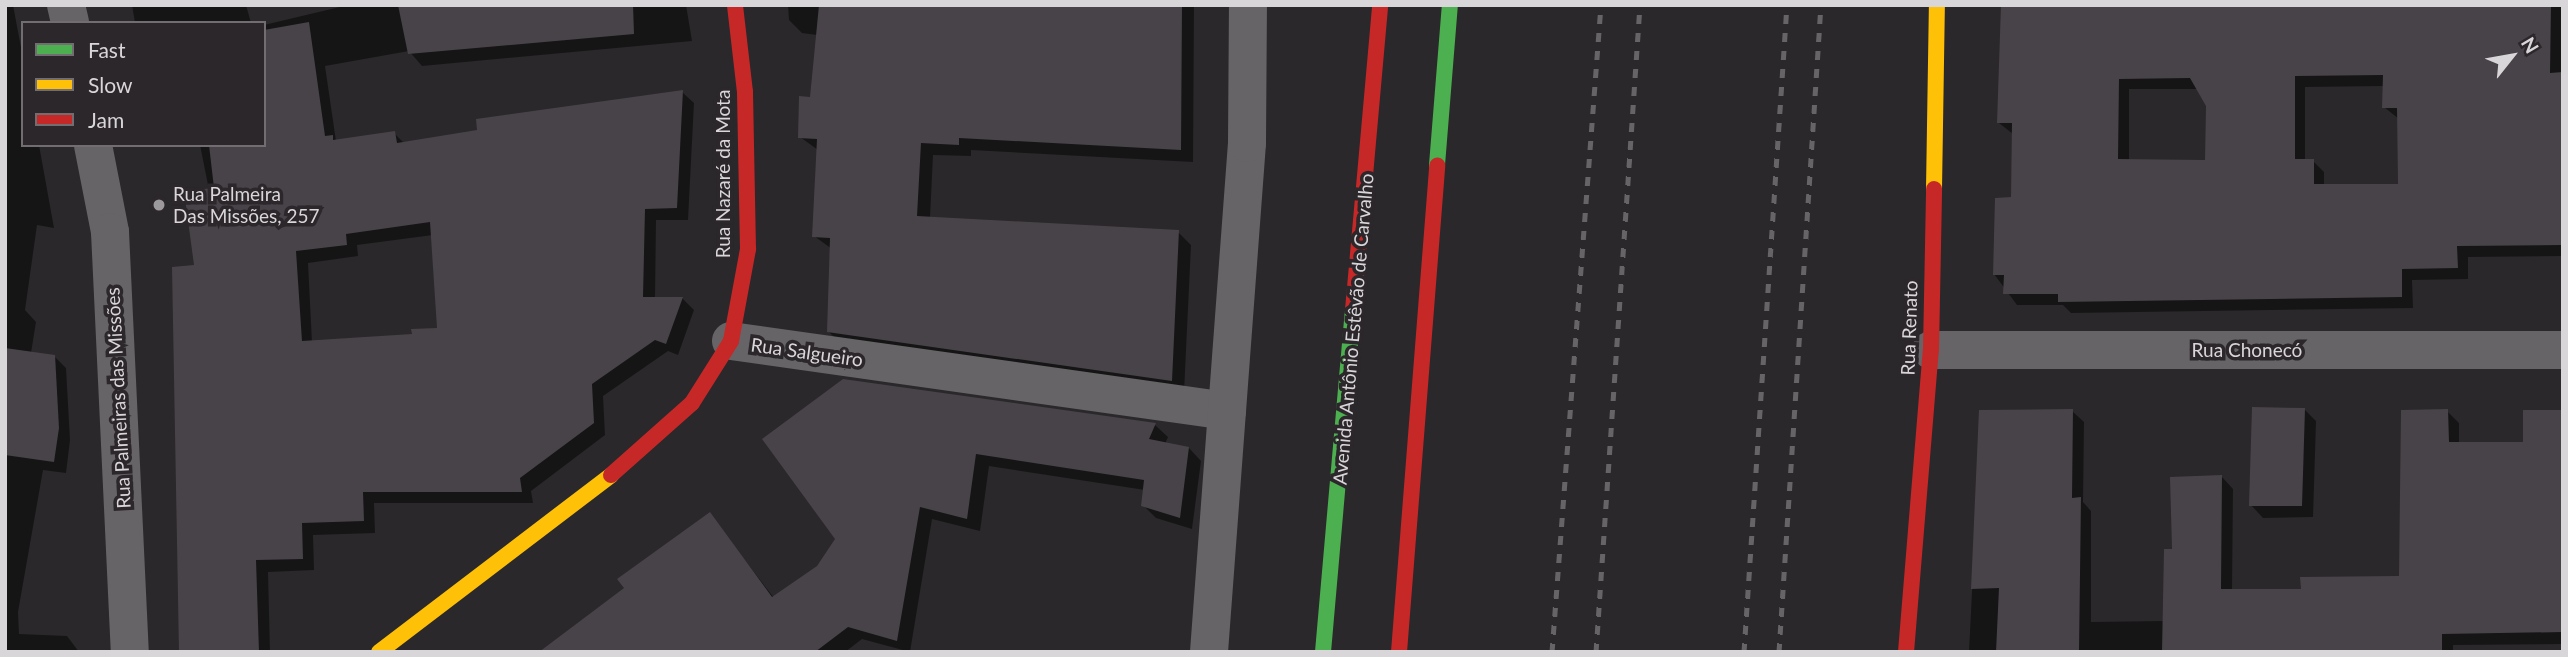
<!DOCTYPE html>
<meta charset="utf-8">
<style>
body{margin:0}
#map{position:relative;width:2568px;height:657px;overflow:hidden;background:#2a282a;font-family:Lato,sans-serif}
div>[style]{position:absolute}
.shadow>*{inset:0;background:#0007}
.building>*{inset:0;background:#484348}
.street>*{height:38px;margin:-19px;padding:0 19px;transform-origin:19px;border-radius:19px;background:#666466}
.fast>*{height:16px;margin:-8px;padding:0 8px;transform-origin:8px;border-radius:8px;background:#4caf50}
.slow>*{height:16px;margin:-8px;padding:0 8px;transform-origin:8px;border-radius:8px;background:#ffc107}
.jam>*{height:16px;margin:-8px;padding:0 8px;transform-origin:8px;border-radius:8px;background:#c62828}
.rail>*{height:5px;margin-top:-2.5px;transform-origin:0;background:repeating-linear-gradient(90deg,#666466 0 9px,transparent 0 18px)}
.dots>*{width:19px;height:19px;translate:-50% -50%;box-sizing:border-box;border:4px solid #2b272b;border-radius:50%}
span{translate:-50% -50%;white-space:nowrap;text-align:center;line-height:1.15;-webkit-text-stroke:7px #2b272b;paint-order:stroke}
.street-label{font-size:19px;color:#d9d6d9}
.poi-label{font-size:19px;color:#d9d6d9}
.left{translate:0 -50%;text-align:left}
.frame{position:absolute;inset:0;border:7px solid #d9d6d9;pointer-events:none}
.legend{position:absolute;left:21px;top:21px;width:245px;height:126px;box-sizing:border-box;background:#2b272b;border:2px solid #716d71;margin:0;padding:9px 12px;list-style:none;font-size:21px;color:#d9d6d9}
.legend li{display:flex;align-items:center;gap:14px;height:35px}
.legend b{width:35px;border:2px solid #716d71}
.north{position:absolute;left:2477px;top:21px;width:70px;height:70px;-webkit-text-stroke:5px #2b272b;paint-order:stroke;rotate:59deg;font-size:19px;font-weight:700;line-height:28px;text-align:center;color:#d9d6d9}
.north::after{content:'';display:block;margin:auto;width:24px;height:32px;background:#d9d6d9;clip-path:polygon(50% 0,100% 100%,50% 72%,0 100%)}
</style>
<div id="map">
<div class="shadow">
<div style="clip-path:polygon(5px 5px,13px 5px,23px 58px,23px 145px,39px 145px,54px 228px,37px 225px,25px 310px,36px 322px,31px 353px,54px 356px,66px 368px,70px 440px,66px 473px,43px 470px,18px 612px,19px 634px,67px 636px,79px 652px,5px 652px)"></div>
<div style="clip-path:polygon(132px 5px,246px 5px,251px 23px,135px 23px)"></div>
<div style="clip-path:polygon(evenodd,348px 5px,686px 5px,692px 41px,422px 66px,409px 51px,325px 66px,336px 141px,394px 133px,405px 144px,682px 92px,694px 103px,688px 220px,656px 220px,655px 299px,682px 298px,694px 310px,678px 355px,668px 351px,603px 396px,605px 435px,531px 491px,533px 503px,374px 503px,375px 533px,313px 535px,314px 570px,268px 572px,270px 652px,181px 652px,196px 266px,209px 190px,200px 145px,264px 145px,264px 25px,348px 5px,433px 235px,439px 330px,413px 336px,312px 342px,308px 263px,358px 256px,357px 245px,433px 235px)"></div>
<div style="clip-path:polygon(788px 5px,1194px 5px,1193px 162px,971px 150px,971px 156px,933px 155px,930px 218px,1178px 232px,1191px 245px,1184px 393px,842px 345px,829px 332px,832px 249px,814px 236px,818px 150px,800px 137px,811px 99px,817px 35px,802px 33px,789px 20px)"></div>
<div style="clip-path:polygon(evenodd,2024px 5px,2563px 5px,2563px 256px,2468px 257px,2468px 279px,2412px 280px,2413px 308px,2071px 313px,2063px 305px,2017px 305px,1994px 274px,2012px 199px,2013px 134px,1999px 123px,2024px 5px,2385px 86px,2384px 107px,2399px 119px,2400px 185px,2324px 186px,2324px 172px,2313px 161px,2305px 161px,2305px 87px,2385px 86px,2024px 5px,2129px 89px,2198px 89px,2207px 105px,2207px 162px,2129px 161px,2129px 89px)"></div>
<div style="clip-path:polygon(2304px 409px,2316px 421px,2313px 517px,2263px 518px,2251px 505px)"></div>
<div style="clip-path:polygon(2072px 411px,2084px 422px,2083px 502px,2091px 511px,2091px 622px,2165px 621px,2173px 550px,2222px 477px,2233px 489px,2232px 591px,2303px 591px,2400px 578px,2447px 411px,2459px 423px,2459px 444px,2525px 444px,2563px 412px,2563px 644px,2453px 645px,2453px 652px,1969px 652px,1981px 412px)"></div>
<div style="clip-path:polygon(1155px 425px,1168px 437px,1165px 444px,1189px 448px,1201px 461px,1192px 529px,1156px 518px,1143px 505px,1145px 490px,989px 466px,980px 531px,932px 519px,910px 652px,862px 639px,845px 652px,554px 652px,709px 514px,774px 598px,818px 568px,837px 539px,765px 440px)"></div>
</div>
<div class="building">
<div style="clip-path:polygon(398px 5px,633px 5px,634px 34px,408px 54px)"></div>
<div style="clip-path:polygon(819px 5px,1182px 5px,1181px 150px,959px 138px,959px 145px,921px 143px,917px 216px,1179px 230px,1172px 381px,827px 332px,830px 238px,812px 237px,817px 139px,798px 138px,799px 96px,810px 97px)"></div>
<div style="clip-path:polygon(evenodd,2001px 5px,2551px 5px,2550px 73px,2563px 72px,2563px 245px,2457px 246px,2458px 268px,2402px 269px,2402px 297px,2058px 302px,2058px 294px,2003px 294px,2004px 275px,1993px 275px,1995px 198px,2011px 197px,2012px 123px,1997px 123px,2001px 5px,2383px 75px,2382px 108px,2397px 108px,2398px 184px,2314px 184px,2314px 159px,2295px 159px,2295px 76px,2383px 75px,2001px 5px,2190px 78px,2206px 106px,2205px 160px,2118px 159px,2119px 79px,2190px 78px)"></div>
<div style="clip-path:polygon(evenodd,309px 22px,325px 136px,333px 135px,333px 140px,395px 131px,397px 143px,477px 130px,476px 119px,683px 90px,677px 208px,645px 209px,643px 297px,683px 297px,666px 344px,655px 340px,592px 384px,594px 423px,520px 478px,522px 492px,363px 492px,364px 521px,302px 523px,303px 559px,256px 560px,259px 652px,179px 652px,172px 267px,194px 265px,184px 191px,214px 188px,209px 145px,264px 145px,264px 30px,309px 22px,430px 222px,437px 328px,411px 329px,412px 334px,302px 341px,296px 251px,347px 245px,346px 234px,430px 222px)"></div>
<div style="clip-path:polygon(5px 348px,55px 355px,59px 428px,54px 462px,5px 455px)"></div>
<div style="clip-path:polygon(843px 379px,1156px 423px,1149px 439px,1189px 447px,1180px 518px,1141px 506px,1144px 480px,976px 454px,967px 519px,920px 507px,897px 641px,848px 627px,815px 652px,539px 652px,624px 588px,617px 579px,710px 512px,772px 597px,817px 566px,835px 539px,762px 439px)"></div>
<div style="clip-path:polygon(2252px 407px,2305px 408px,2302px 506px,2249px 506px)"></div>
<div style="clip-path:polygon(2073px 409px,2072px 498px,2081px 497px,2079px 652px,1996px 652px,1999px 588px,1971px 589px,1979px 410px)"></div>
<div style="clip-path:polygon(2448px 409px,2449px 442px,2523px 442px,2523px 410px,2563px 410px,2563px 632px,2442px 634px,2442px 652px,2162px 652px,2164px 549px,2172px 549px,2170px 477px,2222px 475px,2221px 589px,2301px 589px,2300px 577px,2399px 576px,2401px 410px)"></div>
</div>
<div class="street">
<div style="left:66px;top:5px;width:18px;rotate:77deg"></div>
<div style="left:93px;top:145px;width:89px;rotate:78.9deg"></div>
<div style="left:110px;top:232px;width:420px;rotate:87.3deg"></div>
<div style="left:731px;top:341px;width:501px;rotate:8.03deg"></div>
<div style="left:1931px;top:350px;width:632px"></div>
<div style="left:1209px;top:652px;width:510px;rotate:-85.73deg"></div>
<div style="left:1247px;top:143px;width:138px;rotate:-89.6deg"></div>
</div>
<div class="fast">
<div style="left:1437px;top:165px;width:161px;rotate:-85.4deg"></div>
<div style="left:1323px;top:652px;width:343px;rotate:-85deg"></div>
</div>
<div class="slow">
<div style="left:1934px;top:189px;width:184px;rotate:-89.1deg"></div>
<div style="left:379px;top:652px;width:292px;rotate:-37.3deg"></div>
</div>
<div class="jam">
<div style="left:1353px;top:310px;width:306px;rotate:-84.9deg"></div>
<div style="left:611px;top:475px;width:108px;rotate:-41.6deg"></div>
<div style="left:692px;top:403px;width:73px;rotate:-57.8deg"></div>
<div style="left:731px;top:341px;width:94px;rotate:-79.5deg"></div>
<div style="left:748px;top:249px;width:157px;rotate:-91.1deg"></div>
<div style="left:745px;top:92px;width:88px;rotate:-96.6deg"></div>
<div style="left:1399px;top:652px;width:488px;rotate:-85.5deg"></div>
<div style="left:1906px;top:652px;width:303px;rotate:-85.3deg"></div>
<div style="left:1931px;top:350px;width:161px;rotate:-88.9deg"></div>
</div>
<div class="rail">
<div style="left:1552px;top:652px;width:649px;rotate:-85.67deg"></div>
<div style="left:1596px;top:652px;width:648px;rotate:-86.11deg"></div>
<div style="left:1744px;top:652px;width:648px;rotate:-86.2deg"></div>
<div style="left:1779px;top:652px;width:648px;rotate:-86.29deg"></div>
</div>
<div class="dots">
<div style="left:159px;top:205px;background:#9c999c"></div>
</div>
<div class="street-label">
<span style="left:723px;top:174px;rotate:-90deg">Rua Nazaré da Mota</span>
<span style="left:1909px;top:328px;rotate:-88deg">Rua Renato</span>
<span style="left:1353px;top:329px;rotate:-85deg">Avenida Antônio Estêvão de Carvalho</span>
<span style="left:2247px;top:350px">Rua Chonecó</span>
<span style="left:807px;top:352px;rotate:8deg">Rua Salgueiro</span>
<span style="left:118px;top:398px;rotate:-93deg">Rua Palmeiras das Missões</span>
</div>
<div class="poi-label">
<span class="left" style="left:173px;top:205px">Rua Palmeira<br>Das Missões, 257</span>
</div>
<div class="frame"></div>
<ul class="legend">
<li><b style="height:9px;background:#4caf50"></b>Fast</li>
<li><b style="height:9px;background:#ffc107"></b>Slow</li>
<li><b style="height:9px;background:#c62828"></b>Jam</li>
</ul>
<div class="north">N</div>
</div>
